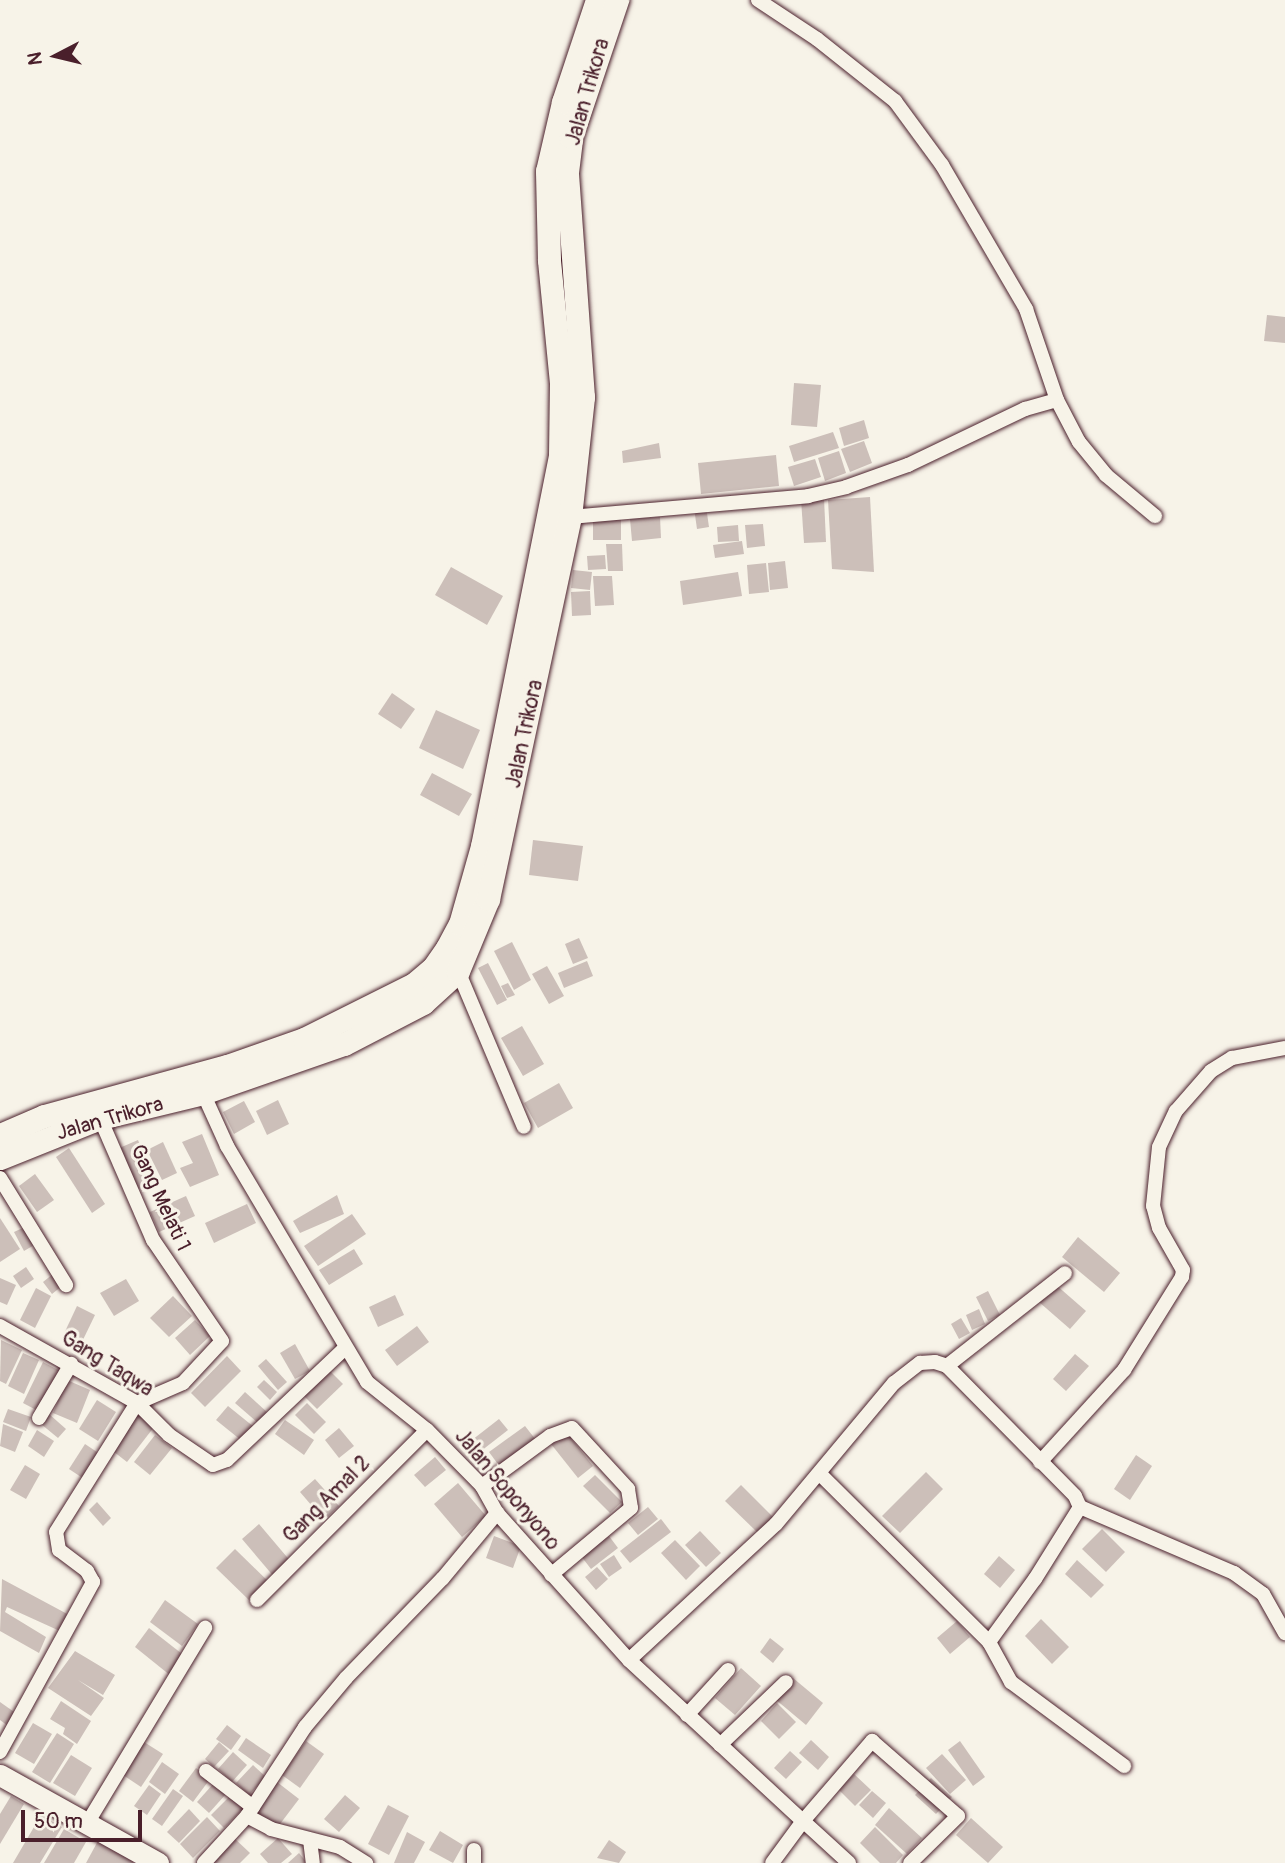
<!DOCTYPE html>
<style>
body{margin:0}
#map{position:relative;width:1285px;height:1863px;overflow:hidden;background:#f7f3e8;font-family:Pangolin,sans-serif}
div>[style]{position:absolute}
.building>*{inset:0;background:#ccbfb9}
.roads{filter:drop-shadow(0 0 2px #4a1f2b) drop-shadow(0 0 2px #4a1f2b)}
.street>*{height:14px;margin:-7px;padding:0 7px;transform-origin:7px;border-radius:7px;background:#f7f3e8}
.secondary>*{height:21px;margin:-10.5px;padding:0 10.5px;transform-origin:10.5px;border-radius:10.5px;background:#f7f3e8}
.primary>*{height:23px;margin:-11.5px;padding:0 11.5px;transform-origin:11.5px;border-radius:11.5px;background:#f7f3e8}
span{translate:-50% -50%;white-space:nowrap;text-align:center;line-height:1.15;-webkit-text-stroke:6px #f7f3e8;paint-order:stroke}
.street-label{font-size:21px;color:#4a1f2b}
.north{position:absolute;left:21px;top:21px;width:70px;height:70px;-webkit-text-stroke:5px #f7f3e8;paint-order:stroke;rotate:263deg;font-size:19px;font-weight:700;line-height:28px;text-align:center;color:#4a1f2b}
.north::after{content:'';display:block;margin:auto;width:24px;height:32px;background:#4a1f2b;clip-path:polygon(50% 0,100% 100%,50% 72%,0 100%)}
.scale{position:absolute;left:21px;top:1810px;width:121px;height:32px;box-sizing:border-box;border:4px solid #4a1f2b;border-top:0;padding-left:9px;font-size:21px;line-height:24px;white-space:nowrap;color:#4a1f2b;-webkit-text-stroke:5px #f7f3e8;paint-order:stroke}
</style>
<div id="map">
<div class="building">
<div style="clip-path:polygon(1267px 315px,1285px 317px,1285px 343px,1264px 341px)"></div>
<div style="clip-path:polygon(794px 383px,821px 385px,817px 427px,791px 425px)"></div>
<div style="clip-path:polygon(864px 420px,869px 438px,844px 446px,839px 428px)"></div>
<div style="clip-path:polygon(833px 432px,839px 448px,794px 462px,789px 446px)"></div>
<div style="clip-path:polygon(864px 441px,872px 463px,850px 472px,841px 449px)"></div>
<div style="clip-path:polygon(659px 443px,661px 458px,623px 463px,622px 451px)"></div>
<div style="clip-path:polygon(839px 451px,846px 473px,825px 481px,818px 458px)"></div>
<div style="clip-path:polygon(776px 455px,779px 486px,701px 494px,698px 463px)"></div>
<div style="clip-path:polygon(815px 459px,821px 477px,794px 486px,788px 467px)"></div>
<div style="clip-path:polygon(870px 497px,874px 572px,832px 569px,828px 500px)"></div>
<div style="clip-path:polygon(824px 498px,826px 542px,804px 543px,801px 499px)"></div>
<div style="clip-path:polygon(706px 506px,709px 527px,697px 529px,694px 508px)"></div>
<div style="clip-path:polygon(621px 517px,621px 540px,593px 540px,593px 518px)"></div>
<div style="clip-path:polygon(660px 517px,661px 538px,632px 541px,630px 519px)"></div>
<div style="clip-path:polygon(763px 524px,765px 546px,747px 548px,745px 525px)"></div>
<div style="clip-path:polygon(738px 525px,739px 541px,718px 542px,717px 527px)"></div>
<div style="clip-path:polygon(742px 541px,744px 554px,715px 558px,713px 545px)"></div>
<div style="clip-path:polygon(606px 544px,622px 544px,623px 571px,608px 571px)"></div>
<div style="clip-path:polygon(605px 555px,606px 569px,588px 570px,587px 556px)"></div>
<div style="clip-path:polygon(785px 561px,788px 588px,770px 590px,768px 563px)"></div>
<div style="clip-path:polygon(766px 563px,769px 592px,749px 594px,747px 565px)"></div>
<div style="clip-path:polygon(451px 567px,503px 596px,487px 625px,435px 595px)"></div>
<div style="clip-path:polygon(573px 570px,592px 572px,590px 590px,571px 588px)"></div>
<div style="clip-path:polygon(738px 572px,742px 596px,683px 605px,680px 581px)"></div>
<div style="clip-path:polygon(593px 576px,612px 576px,614px 605px,595px 606px)"></div>
<div style="clip-path:polygon(590px 591px,591px 615px,572px 616px,571px 592px)"></div>
<div style="clip-path:polygon(392px 693px,415px 709px,401px 729px,378px 714px)"></div>
<div style="clip-path:polygon(436px 710px,480px 730px,463px 769px,419px 748px)"></div>
<div style="clip-path:polygon(432px 773px,472px 794px,459px 816px,420px 795px)"></div>
<div style="clip-path:polygon(533px 840px,583px 846px,578px 881px,529px 875px)"></div>
<div style="clip-path:polygon(579px 938px,588px 958px,573px 964px,565px 944px)"></div>
<div style="clip-path:polygon(512px 942px,531px 980px,514px 990px,494px 951px)"></div>
<div style="clip-path:polygon(587px 961px,593px 976px,564px 988px,558px 973px)"></div>
<div style="clip-path:polygon(488px 963px,507px 1000px,497px 1005px,478px 968px)"></div>
<div style="clip-path:polygon(547px 966px,564px 996px,549px 1004px,532px 974px)"></div>
<div style="clip-path:polygon(508px 983px,515px 995px,507px 998px,501px 986px)"></div>
<div style="clip-path:polygon(522px 1026px,544px 1064px,523px 1076px,501px 1038px)"></div>
<div style="clip-path:polygon(559px 1083px,573px 1108px,538px 1128px,524px 1103px)"></div>
<div style="clip-path:polygon(278px 1100px,289px 1124px,267px 1135px,256px 1111px)"></div>
<div style="clip-path:polygon(244px 1101px,255px 1122px,234px 1134px,223px 1112px)"></div>
<div style="clip-path:polygon(202px 1134px,219px 1175px,190px 1187px,180px 1168px,193px 1163px,182px 1142px)"></div>
<div style="clip-path:polygon(138px 1140px,155px 1182px,134px 1191px,117px 1149px)"></div>
<div style="clip-path:polygon(163px 1142px,177px 1173px,162px 1180px,147px 1150px)"></div>
<div style="clip-path:polygon(69px 1148px,105px 1204px,92px 1213px,56px 1157px)"></div>
<div style="clip-path:polygon(35px 1174px,54px 1200px,37px 1212px,19px 1186px)"></div>
<div style="clip-path:polygon(337px 1195px,344px 1214px,300px 1233px,293px 1221px)"></div>
<div style="clip-path:polygon(186px 1196px,195px 1216px,159px 1232px,150px 1212px)"></div>
<div style="clip-path:polygon(247px 1204px,256px 1223px,214px 1243px,205px 1223px)"></div>
<div style="clip-path:polygon(352px 1214px,366px 1234px,318px 1266px,304px 1246px)"></div>
<div style="clip-path:polygon(0 1218px,20px 1249px,0 1262px)"></div>
<div style="clip-path:polygon(27px 1226px,36px 1244px,24px 1251px,14px 1232px)"></div>
<div style="clip-path:polygon(1078px 1237px,1120px 1273px,1104px 1292px,1062px 1257px)"></div>
<div style="clip-path:polygon(354px 1249px,363px 1264px,329px 1285px,319px 1270px)"></div>
<div style="clip-path:polygon(26px 1267px,34px 1279px,21px 1288px,13px 1276px)"></div>
<div style="clip-path:polygon(53px 1274px,62px 1286px,52px 1294px,43px 1282px)"></div>
<div style="clip-path:polygon(0 1278px,16px 1285px,7px 1305px,0 1302px)"></div>
<div style="clip-path:polygon(126px 1279px,139px 1301px,114px 1316px,100px 1293px)"></div>
<div style="clip-path:polygon(1055px 1284px,1086px 1311px,1070px 1329px,1039px 1302px)"></div>
<div style="clip-path:polygon(36px 1288px,51px 1296px,35px 1328px,20px 1320px)"></div>
<div style="clip-path:polygon(988px 1291px,1000px 1315px,988px 1321px,976px 1297px)"></div>
<div style="clip-path:polygon(395px 1295px,404px 1315px,378px 1327px,369px 1307px)"></div>
<div style="clip-path:polygon(173px 1296px,192px 1316px,169px 1337px,150px 1318px)"></div>
<div style="clip-path:polygon(77px 1306px,95px 1315px,79px 1348px,61px 1340px)"></div>
<div style="clip-path:polygon(979px 1309px,985px 1324px,972px 1330px,966px 1315px)"></div>
<div style="clip-path:polygon(961px 1318px,970px 1333px,959px 1339px,951px 1324px)"></div>
<div style="clip-path:polygon(195px 1320px,210px 1336px,190px 1355px,175px 1338px)"></div>
<div style="clip-path:polygon(417px 1326px,429px 1342px,397px 1366px,385px 1350px)"></div>
<div style="clip-path:polygon(1px 1340px,22px 1350px,6px 1384px,0 1381px)"></div>
<div style="clip-path:polygon(295px 1344px,310px 1371px,295px 1379px,280px 1353px)"></div>
<div style="clip-path:polygon(23px 1353px,39px 1360px,24px 1394px,8px 1386px)"></div>
<div style="clip-path:polygon(1075px 1354px,1089px 1366px,1066px 1391px,1053px 1379px)"></div>
<div style="clip-path:polygon(227px 1356px,241px 1371px,205px 1407px,191px 1393px)"></div>
<div style="clip-path:polygon(266px 1359px,287px 1382px,278px 1390px,258px 1366px)"></div>
<div style="clip-path:polygon(43px 1362px,60px 1371px,40px 1412px,23px 1403px)"></div>
<div style="clip-path:polygon(330px 1371px,343px 1384px,317px 1409px,304px 1396px)"></div>
<div style="clip-path:polygon(67px 1380px,90px 1390px,77px 1423px,53px 1413px)"></div>
<div style="clip-path:polygon(264px 1380px,277px 1392px,270px 1400px,257px 1387px)"></div>
<div style="clip-path:polygon(245px 1392px,267px 1412px,258px 1423px,235px 1403px)"></div>
<div style="clip-path:polygon(97px 1400px,116px 1412px,98px 1441px,79px 1429px)"></div>
<div style="clip-path:polygon(307px 1403px,326px 1422px,314px 1434px,295px 1415px)"></div>
<div style="clip-path:polygon(228px 1406px,254px 1427px,242px 1441px,216px 1420px)"></div>
<div style="clip-path:polygon(8px 1409px,31px 1417px,26px 1431px,3px 1422px)"></div>
<div style="clip-path:polygon(136px 1413px,154px 1427px,127px 1462px,109px 1448px)"></div>
<div style="clip-path:polygon(49px 1414px,66px 1429px,58px 1438px,41px 1424px)"></div>
<div style="clip-path:polygon(499px 1419px,508px 1430px,481px 1451px,472px 1440px)"></div>
<div style="clip-path:polygon(285px 1420px,314px 1440px,304px 1455px,275px 1434px)"></div>
<div style="clip-path:polygon(3px 1424px,23px 1432px,15px 1452px,0 1446px)"></div>
<div style="clip-path:polygon(525px 1426px,536px 1440px,500px 1467px,489px 1452px)"></div>
<div style="clip-path:polygon(339px 1428px,354px 1446px,339px 1458px,325px 1440px)"></div>
<div style="clip-path:polygon(37px 1430px,54px 1441px,44px 1457px,28px 1446px)"></div>
<div style="clip-path:polygon(566px 1432px,593px 1466px,578px 1478px,551px 1444px)"></div>
<div style="clip-path:polygon(155px 1435px,172px 1448px,150px 1475px,134px 1462px)"></div>
<div style="clip-path:polygon(85px 1444px,100px 1454px,84px 1479px,69px 1469px)"></div>
<div style="clip-path:polygon(1136px 1455px,1152px 1466px,1130px 1500px,1114px 1489px)"></div>
<div style="clip-path:polygon(435px 1457px,446px 1470px,425px 1487px,414px 1475px)"></div>
<div style="clip-path:polygon(25px 1465px,40px 1474px,26px 1499px,10px 1490px)"></div>
<div style="clip-path:polygon(926px 1472px,943px 1489px,900px 1533px,882px 1516px)"></div>
<div style="clip-path:polygon(595px 1475px,622px 1502px,610px 1513px,583px 1486px)"></div>
<div style="clip-path:polygon(315px 1479px,339px 1506px,324px 1520px,300px 1492px)"></div>
<div style="clip-path:polygon(458px 1483px,486px 1516px,462px 1537px,434px 1504px)"></div>
<div style="clip-path:polygon(741px 1485px,773px 1517px,758px 1533px,725px 1501px)"></div>
<div style="clip-path:polygon(97px 1502px,111px 1518px,103px 1526px,89px 1510px)"></div>
<div style="clip-path:polygon(648px 1507px,658px 1519px,638px 1535px,628px 1523px)"></div>
<div style="clip-path:polygon(661px 1519px,671px 1532px,630px 1563px,620px 1551px)"></div>
<div style="clip-path:polygon(259px 1524px,292px 1563px,275px 1578px,242px 1539px)"></div>
<div style="clip-path:polygon(1102px 1529px,1125px 1552px,1106px 1572px,1082px 1549px)"></div>
<div style="clip-path:polygon(700px 1531px,721px 1553px,706px 1567px,685px 1545px)"></div>
<div style="clip-path:polygon(494px 1536px,521px 1546px,513px 1568px,486px 1558px)"></div>
<div style="clip-path:polygon(609px 1536px,618px 1548px,591px 1569px,581px 1556px)"></div>
<div style="clip-path:polygon(675px 1540px,700px 1566px,686px 1580px,661px 1553px)"></div>
<div style="clip-path:polygon(235px 1549px,271px 1584px,252px 1603px,216px 1568px)"></div>
<div style="clip-path:polygon(614px 1555px,622px 1568px,609px 1577px,600px 1564px)"></div>
<div style="clip-path:polygon(999px 1556px,1015px 1570px,1000px 1588px,984px 1574px)"></div>
<div style="clip-path:polygon(1077px 1560px,1104px 1585px,1091px 1598px,1065px 1574px)"></div>
<div style="clip-path:polygon(597px 1567px,608px 1579px,596px 1590px,585px 1577px)"></div>
<div style="clip-path:polygon(2px 1579px,71px 1616px,62px 1632px,7px 1607px,5px 1612px,46px 1637px,39px 1653px,0 1631px)"></div>
<div style="clip-path:polygon(165px 1600px,198px 1624px,182px 1646px,150px 1622px)"></div>
<div style="clip-path:polygon(1041px 1619px,1069px 1647px,1052px 1664px,1025px 1636px)"></div>
<div style="clip-path:polygon(957px 1621px,970px 1637px,950px 1654px,937px 1638px)"></div>
<div style="clip-path:polygon(149px 1628px,186px 1657px,171px 1676px,135px 1647px)"></div>
<div style="clip-path:polygon(770px 1638px,784px 1649px,773px 1663px,760px 1652px)"></div>
<div style="clip-path:polygon(75px 1651px,115px 1675px,103px 1695px,78px 1680px,104px 1698px,91px 1716px,48px 1688px)"></div>
<div style="clip-path:polygon(741px 1668px,761px 1686px,735px 1715px,715px 1698px)"></div>
<div style="clip-path:polygon(793px 1678px,823px 1703px,806px 1725px,775px 1699px)"></div>
<div style="clip-path:polygon(61px 1701px,91px 1721px,77px 1744px,63px 1734px,65px 1728px,50px 1719px)"></div>
<div style="clip-path:polygon(0 1702px,17px 1714px,8px 1726px,0 1720px)"></div>
<div style="clip-path:polygon(777px 1703px,796px 1722px,779px 1739px,761px 1721px)"></div>
<div style="clip-path:polygon(33px 1723px,52px 1734px,34px 1764px,15px 1753px)"></div>
<div style="clip-path:polygon(227px 1725px,241px 1736px,231px 1750px,216px 1739px)"></div>
<div style="clip-path:polygon(57px 1733px,74px 1744px,50px 1783px,32px 1772px)"></div>
<div style="clip-path:polygon(246px 1738px,271px 1755px,263px 1768px,238px 1750px)"></div>
<div style="clip-path:polygon(811px 1740px,829px 1757px,818px 1770px,799px 1753px)"></div>
<div style="clip-path:polygon(306px 1741px,324px 1754px,300px 1788px,282px 1775px)"></div>
<div style="clip-path:polygon(960px 1741px,985px 1777px,973px 1786px,948px 1750px)"></div>
<div style="clip-path:polygon(144px 1742px,163px 1754px,141px 1787px,123px 1775px)"></div>
<div style="clip-path:polygon(219px 1742px,229px 1751px,214px 1767px,205px 1759px)"></div>
<div style="clip-path:polygon(790px 1751px,802px 1762px,786px 1779px,774px 1768px)"></div>
<div style="clip-path:polygon(233px 1752px,247px 1765px,232px 1782px,218px 1769px)"></div>
<div style="clip-path:polygon(942px 1754px,966px 1780px,950px 1794px,926px 1768px)"></div>
<div style="clip-path:polygon(71px 1755px,92px 1768px,75px 1796px,53px 1783px)"></div>
<div style="clip-path:polygon(162px 1762px,179px 1774px,165px 1794px,149px 1782px)"></div>
<div style="clip-path:polygon(253px 1765px,266px 1777px,249px 1795px,236px 1783px)"></div>
<div style="clip-path:polygon(196px 1768px,210px 1779px,193px 1802px,179px 1791px)"></div>
<div style="clip-path:polygon(854px 1774px,871px 1790px,855px 1806px,839px 1790px)"></div>
<div style="clip-path:polygon(931px 1778px,952px 1797px,936px 1814px,915px 1795px)"></div>
<div style="clip-path:polygon(277px 1782px,299px 1799px,277px 1828px,255px 1812px)"></div>
<div style="clip-path:polygon(214px 1783px,226px 1794px,209px 1813px,197px 1802px)"></div>
<div style="clip-path:polygon(149px 1785px,161px 1794px,147px 1815px,134px 1806px)"></div>
<div style="clip-path:polygon(173px 1789px,183px 1796px,162px 1826px,152px 1819px)"></div>
<div style="clip-path:polygon(872px 1791px,886px 1803px,873px 1818px,859px 1805px)"></div>
<div style="clip-path:polygon(231px 1795px,244px 1808px,224px 1828px,211px 1815px)"></div>
<div style="clip-path:polygon(345px 1795px,360px 1808px,339px 1832px,324px 1819px)"></div>
<div style="clip-path:polygon(11px 1796px,24px 1804px,0 1844px,0 1814px)"></div>
<div style="clip-path:polygon(388px 1805px,409px 1816px,389px 1855px,368px 1844px)"></div>
<div style="clip-path:polygon(889px 1808px,922px 1838px,907px 1854px,875px 1825px)"></div>
<div style="clip-path:polygon(189px 1809px,200px 1821px,179px 1843px,167px 1832px)"></div>
<div style="clip-path:polygon(41px 1815px,62px 1827px,40px 1863px,13px 1863px)"></div>
<div style="clip-path:polygon(207px 1817px,220px 1831px,193px 1858px,180px 1844px)"></div>
<div style="clip-path:polygon(971px 1818px,1003px 1847px,988px 1863px,956px 1835px)"></div>
<div style="clip-path:polygon(875px 1827px,903px 1855px,896px 1863px,880px 1863px,860px 1843px)"></div>
<div style="clip-path:polygon(64px 1829px,86px 1842px,74px 1863px,44px 1863px)"></div>
<div style="clip-path:polygon(440px 1831px,463px 1845px,453px 1863px,429px 1850px)"></div>
<div style="clip-path:polygon(407px 1832px,425px 1842px,414px 1863px,394px 1863px)"></div>
<div style="clip-path:polygon(233px 1837px,250px 1853px,240px 1863px,208px 1863px)"></div>
<div style="clip-path:polygon(278px 1838px,292px 1854px,281px 1863px,268px 1863px,260px 1854px)"></div>
<div style="clip-path:polygon(99px 1839px,135px 1859px,133px 1863px,86px 1863px)"></div>
<div style="clip-path:polygon(609px 1840px,626px 1852px,619px 1863px,597px 1858px)"></div>
<div style="clip-path:polygon(299px 1853px,307px 1863px,288px 1863px)"></div>
</div>
<div class="roads">
<div class="street">
<div style="left:758px;top:0;width:71px;rotate:33.5deg"></div>
<div style="left:817px;top:39px;width:100px;rotate:38.5deg"></div>
<div style="left:895px;top:101px;width:79px;rotate:53.7deg"></div>
<div style="left:942px;top:165px;width:167px;rotate:59.7deg"></div>
<div style="left:1026px;top:309px;width:96px;rotate:71.2deg"></div>
<div style="left:1057px;top:400px;width:47px;rotate:62.4deg"></div>
<div style="left:1079px;top:442px;width:43px;rotate:50.7deg"></div>
<div style="left:1106px;top:475px;width:64px;rotate:39.9deg"></div>
<div style="left:570px;top:517px;width:239px;rotate:-5deg"></div>
<div style="left:808px;top:496px;width:39px;rotate:-13deg"></div>
<div style="left:846px;top:487px;width:66px;rotate:-19.5deg"></div>
<div style="left:908px;top:465px;width:130px;rotate:-25.6deg"></div>
<div style="left:1025px;top:409px;width:33px;rotate:-16deg"></div>
<div style="left:458px;top:971px;width:169px;rotate:67.1deg"></div>
<div style="left:203px;top:1093px;width:58px;rotate:65.6deg"></div>
<div style="left:227px;top:1146px;width:274px;rotate:59.3deg"></div>
<div style="left:367px;top:1382px;width:77px;rotate:38.7deg"></div>
<div style="left:427px;top:1430px;width:78px;rotate:45.5deg"></div>
<div style="left:482px;top:1486px;width:31px;rotate:61deg"></div>
<div style="left:497px;top:1513px;width:198px;rotate:48.1deg"></div>
<div style="left:629px;top:1660px;width:237px;rotate:42.8deg"></div>
<div style="left:803px;top:1821px;width:52px;rotate:126.4deg"></div>
<div style="left:0;top:1178px;width:126px;rotate:58.3deg"></div>
<div style="left:0;top:1326px;width:157px;rotate:29.3deg"></div>
<div style="left:137px;top:1403px;width:45px;rotate:45deg"></div>
<div style="left:169px;top:1435px;width:53px;rotate:34.3deg"></div>
<div style="left:213px;top:1465px;width:15px;rotate:-20deg"></div>
<div style="left:227px;top:1460px;width:163px;rotate:-43.5deg"></div>
<div style="left:947px;top:1366px;width:150px;rotate:-38.2deg"></div>
<div style="left:39px;top:1418px;width:63px;rotate:-59.3deg"></div>
<div style="left:1040px;top:1462px;width:125px;rotate:-47.6deg"></div>
<div style="left:1124px;top:1370px;width:110px;rotate:-58.1deg"></div>
<div style="left:1182px;top:1277px;width:7px;rotate:-82deg"></div>
<div style="left:1183px;top:1270px;width:48px;rotate:-119.7deg"></div>
<div style="left:1159px;top:1228px;width:23px;rotate:-105deg"></div>
<div style="left:1153px;top:1206px;width:59px;rotate:-84.2deg"></div>
<div style="left:1159px;top:1147px;width:40px;rotate:-65deg"></div>
<div style="left:1176px;top:1111px;width:53px;rotate:-48.8deg"></div>
<div style="left:1211px;top:1071px;width:25px;rotate:-32deg"></div>
<div style="left:1232px;top:1058px;width:54px;rotate:-10.7deg"></div>
<div style="left:820px;top:1474px;width:238px;rotate:44.8deg"></div>
<div style="left:989px;top:1642px;width:78px;rotate:-53.9deg"></div>
<div style="left:1035px;top:1579px;width:85px;rotate:-58deg"></div>
<div style="left:482px;top:1486px;width:84px;rotate:-36.3deg"></div>
<div style="left:550px;top:1436px;width:23px;rotate:-20deg"></div>
<div style="left:572px;top:1428px;width:83px;rotate:47.4deg"></div>
<div style="left:628px;top:1489px;width:19px;rotate:81deg"></div>
<div style="left:631px;top:1508px;width:104px;rotate:140.1deg"></div>
<div style="left:257px;top:1600px;width:240px;rotate:-45deg"></div>
<div style="left:989px;top:1642px;width:46px;rotate:61.2deg"></div>
<div style="left:1011px;top:1682px;width:141px;rotate:36.6deg"></div>
<div style="left:629px;top:1660px;width:200px;rotate:-42.8deg"></div>
<div style="left:776px;top:1524px;width:184px;rotate:-50.1deg"></div>
<div style="left:894px;top:1383px;width:33px;rotate:-38deg"></div>
<div style="left:920px;top:1363px;width:15px;rotate:-4deg"></div>
<div style="left:935px;top:1362px;width:13px;rotate:18deg"></div>
<div style="left:947px;top:1366px;width:182px;rotate:45.4deg"></div>
<div style="left:1075px;top:1496px;width:12px;rotate:66deg"></div>
<div style="left:1080px;top:1507px;width:168px;rotate:23.2deg"></div>
<div style="left:1234px;top:1573px;width:36px;rotate:36deg"></div>
<div style="left:1263px;top:1594px;width:45px;rotate:60.6deg"></div>
<div style="left:687px;top:1715px;width:61px;rotate:-47.7deg"></div>
<div style="left:720px;top:1745px;width:91px;rotate:-43.7deg"></div>
<div style="left:0;top:1752px;width:194px;rotate:-61.3deg"></div>
<div style="left:93px;top:1582px;width:13px;rotate:-119deg"></div>
<div style="left:87px;top:1571px;width:35px;rotate:-143deg"></div>
<div style="left:59px;top:1550px;width:18px;rotate:-99deg"></div>
<div style="left:56px;top:1532px;width:152px;rotate:-57.9deg"></div>
<div style="left:137px;top:1403px;width:50px;rotate:-23.5deg"></div>
<div style="left:183px;top:1383px;width:57px;rotate:-47.1deg"></div>
<div style="left:222px;top:1341px;width:122px;rotate:-124.3deg"></div>
<div style="left:153px;top:1240px;width:133px;rotate:-113.5deg"></div>
<div style="left:206px;top:1771px;width:59px;rotate:37.5deg"></div>
<div style="left:247px;top:1816px;width:27px;rotate:28deg"></div>
<div style="left:271px;top:1829px;width:71px;rotate:14.6deg"></div>
<div style="left:340px;top:1847px;width:31px;rotate:32deg"></div>
<div style="left:88px;top:1822px;width:227px;rotate:-58.9deg"></div>
<div style="left:310px;top:1840px;width:23px;rotate:83deg"></div>
<div style="left:474px;top:1850px;width:13px;rotate:90deg"></div>
<div style="left:204px;top:1863px;width:64px;rotate:-47.5deg"></div>
<div style="left:247px;top:1816px;width:106px;rotate:-56.9deg"></div>
<div style="left:305px;top:1727px;width:64px;rotate:-50.1deg"></div>
<div style="left:346px;top:1678px;width:139px;rotate:-45.9deg"></div>
<div style="left:443px;top:1578px;width:85px;rotate:-50.3deg"></div>
<div style="left:849px;top:1863px;width:62px;rotate:-137.6deg"></div>
<div style="left:803px;top:1821px;width:106px;rotate:-49.2deg"></div>
<div style="left:872px;top:1741px;width:114px;rotate:41.1deg"></div>
<div style="left:958px;top:1816px;width:67px;rotate:135.6deg"></div>
</div>
<div class="secondary">
<div style="left:0;top:1775px;width:181px;rotate:29.1deg"></div>
</div>
<div class="primary">
<div style="left:0;top:1135px;width:48px;rotate:-23.4deg"></div>
<div style="left:44px;top:1116px;width:190px;rotate:-15.3deg"></div>
<div style="left:227px;top:1066px;width:82px;rotate:-19.3deg"></div>
<div style="left:304px;top:1039px;width:123px;rotate:-26.6deg"></div>
<div style="left:414px;top:984px;width:25px;rotate:-40deg"></div>
<div style="left:433px;top:968px;width:24px;rotate:-55deg"></div>
<div style="left:447px;top:948px;width:27px;rotate:-62deg"></div>
<div style="left:460px;top:924px;width:81px;rotate:-74.2deg"></div>
<div style="left:482px;top:846px;width:399px;rotate:-78.7deg"></div>
<div style="left:560px;top:455px;width:72px;rotate:-89.2deg"></div>
<div style="left:561px;top:383px;width:124px;rotate:-95.6deg"></div>
<div style="left:549px;top:260px;width:89px;rotate:-91.3deg"></div>
<div style="left:547px;top:171px;width:71px;rotate:-76.9deg"></div>
<div style="left:563px;top:102px;width:108px;rotate:-71.6deg"></div>
<div style="left:0;top:1158px;width:108px;rotate:-21.8deg"></div>
<div style="left:100px;top:1118px;width:106px;rotate:-13.6deg"></div>
<div style="left:203px;top:1093px;width:149px;rotate:-19.2deg"></div>
<div style="left:344px;top:1044px;width:89px;rotate:-27.4deg"></div>
<div style="left:423px;top:1003px;width:47px;rotate:-42.4deg"></div>
<div style="left:458px;top:971px;width:78px;rotate:-67.4deg"></div>
<div style="left:488px;top:899px;width:391px;rotate:-77.9deg"></div>
<div style="left:570px;top:517px;width:121px;rotate:-83.8deg"></div>
<div style="left:583px;top:397px;width:226px;rotate:-94.1deg"></div>
<div style="left:567px;top:172px;width:35px;rotate:-83deg"></div>
<div style="left:571px;top:137px;width:145px;rotate:-71.4deg"></div>
</div>
</div>
<div class="street-label">
<span style="left:588px;top:92px;rotate:-74deg">Jalan Trikora</span>
<span style="left:525px;top:734px;rotate:-78deg">Jalan Trikora</span>
<span style="left:110px;top:1119px;rotate:-16deg">Jalan Trikora</span>
<span style="left:160px;top:1198px;rotate:65deg">Gang Melati 1</span>
<span style="left:107px;top:1364px;rotate:32deg">Gang Taqwa</span>
<span style="left:507px;top:1490px;rotate:50deg">Jalan Soponyono</span>
<span style="left:327px;top:1500px;rotate:-45deg">Gang Amal 2</span>
</div>
<div class="north">N</div>
<div class="scale">50 m</div>
</div>
